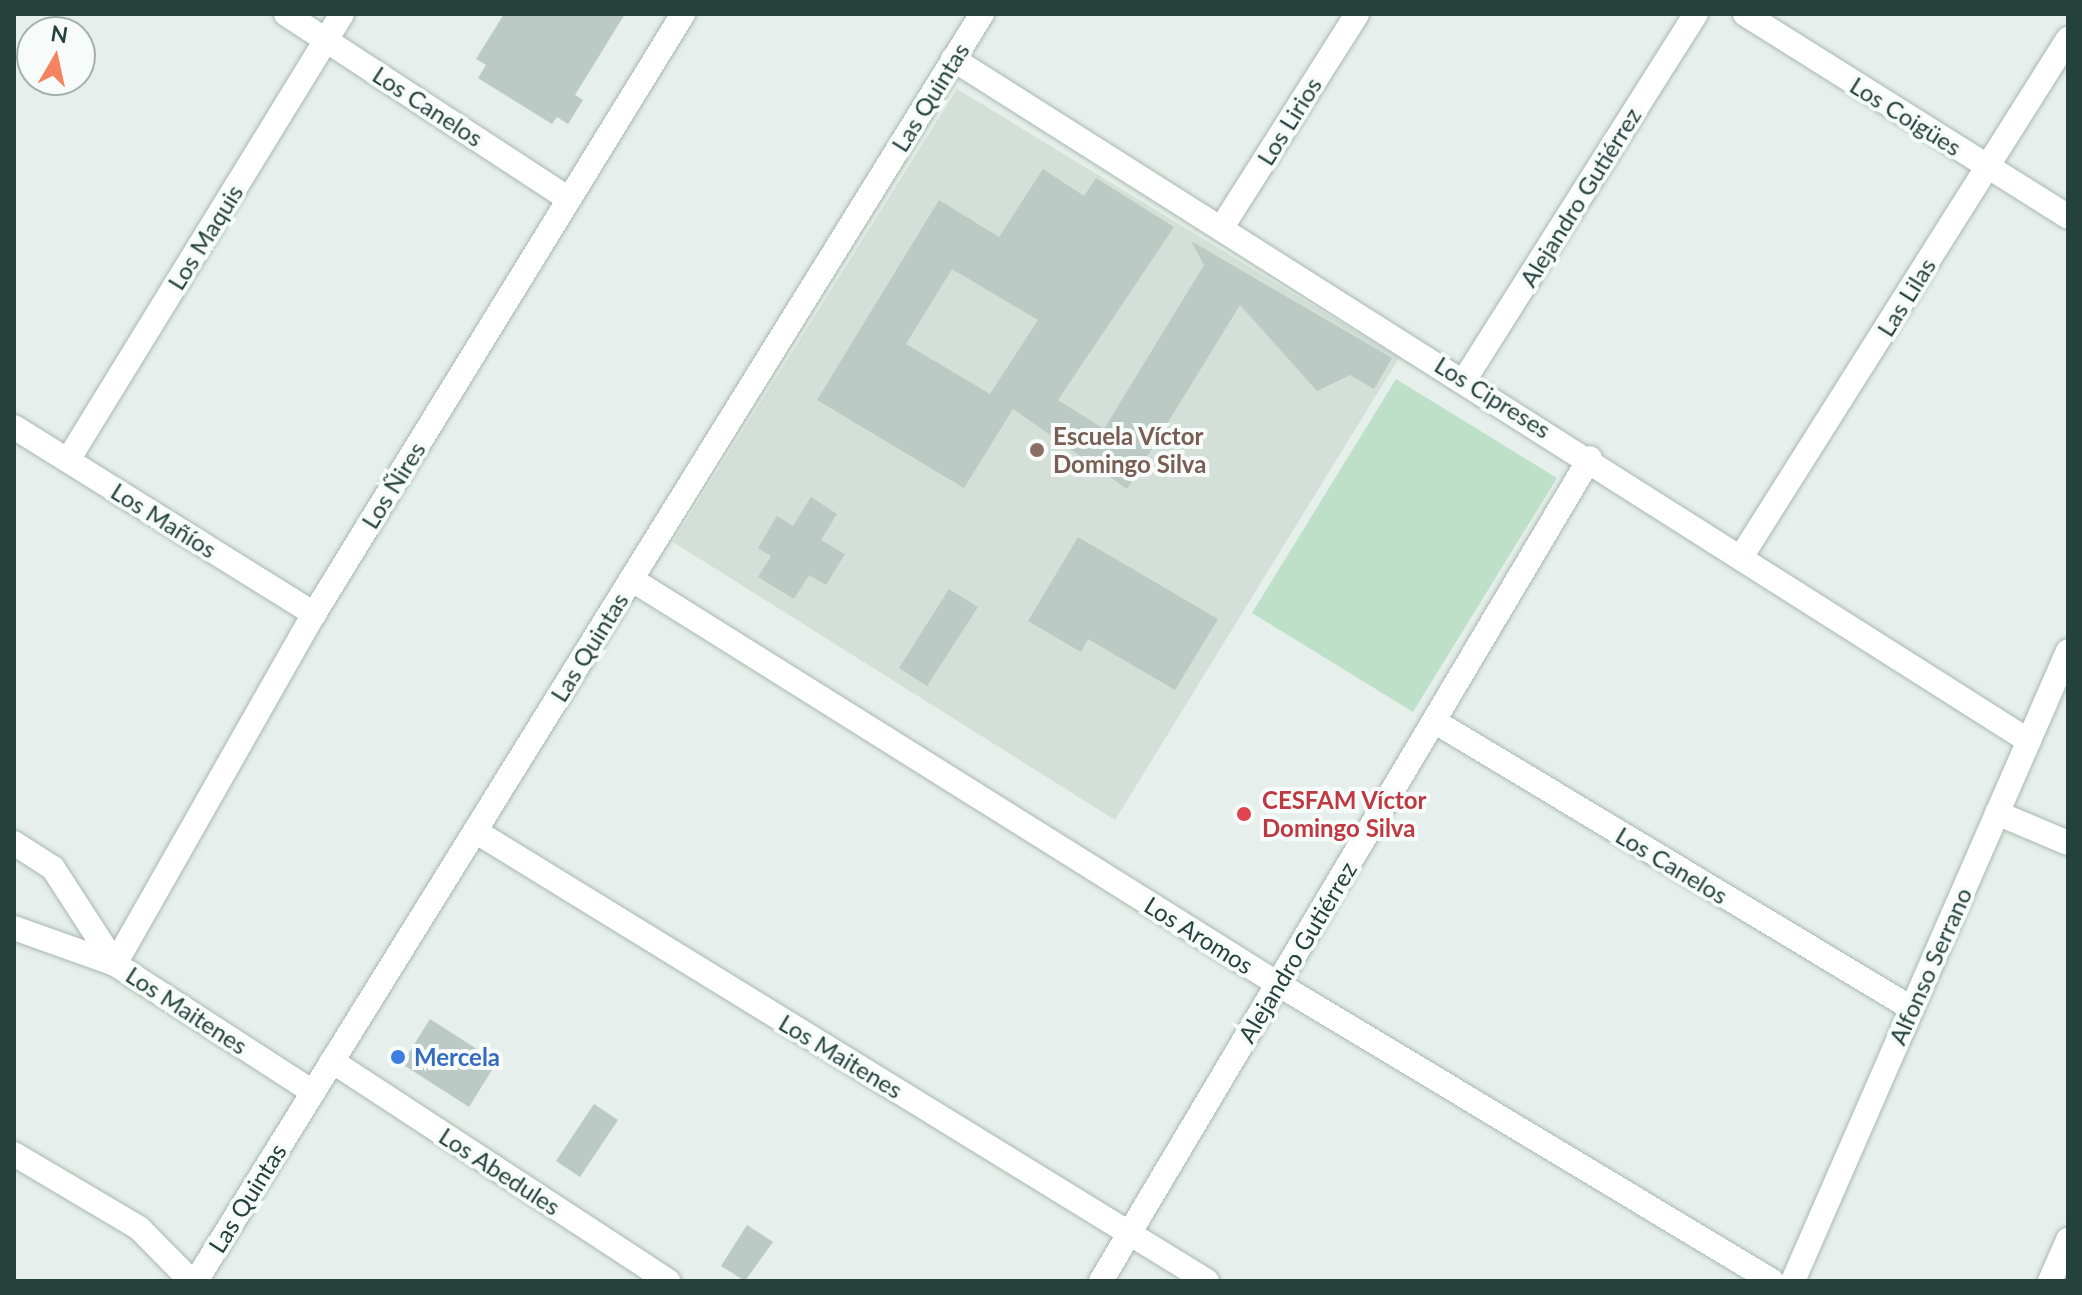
<!DOCTYPE html>
<meta charset="utf-8">
<style>
body{margin:0}
#map{position:relative;width:2082px;height:1295px;overflow:hidden;background:#e6efeb;font-family:Lato,sans-serif}
div>[style]{position:absolute}
.built>*{inset:0;background:#d4dfda}
.green>*{inset:0;background:#bfe0c8}
.building>*{inset:0;background:#bbcac4}
.roads{filter:drop-shadow(0 0 2px #a8b8b2) drop-shadow(0 0 2px #a8b8b2)}
.street>*{height:24px;margin:-12px;padding:0 12px;transform-origin:12px;border-radius:12px;background:#fff}
.secondary>*{height:24px;margin:-12px;padding:0 12px;transform-origin:12px;border-radius:12px;background:#fff}
.dots>*{width:22px;height:22px;translate:-50% -50%;box-sizing:border-box;border:4px solid #f7fbf9;border-radius:50%}
span{translate:-50% -50%;white-space:nowrap;text-align:center;line-height:1.15;-webkit-text-stroke:8px #f7fbf9;paint-order:stroke}
.street-label{font-size:24px;color:#24423a}
.education-label{font-size:24px;color:#785e54;font-weight:700}
.left{translate:0 -50%;text-align:left}
.health-label{font-size:24px;color:#be3a42;font-weight:700}
.shop-label{font-size:24px;color:#366cbe;font-weight:700}
.frame{position:absolute;inset:0;border:16px solid #24423a;pointer-events:none}
.north{position:absolute;left:16px;top:16px;width:80px;height:80px;box-sizing:border-box;background:#f7fbf9;border:2px solid #a3b1ad;border-radius:50%;rotate:9deg;font-size:22px;font-weight:700;line-height:32px;text-align:center;color:#24423a}
.north::after{content:'';display:block;margin:auto;width:28px;height:36px;background:#f4845f;clip-path:polygon(50% 0,100% 100%,50% 72%,0 100%)}
</style>
<div id="map">
<div class="built">
<div style="clip-path:polygon(957px 89px,1399px 358px,1115px 820px,673px 542px)"></div>
</div>
<div class="green">
<div style="clip-path:polygon(1396px 379px,1557px 478px,1413px 712px,1252px 613px)"></div>
</div>
<div class="building">
<div style="clip-path:polygon(504px 14px,625px 14px,575px 95px,583px 100px,568px 124px,557px 117px,552px 124px,478px 78px,486px 65px,476px 59px)"></div>
<div style="clip-path:polygon(evenodd,1043px 169px,1084px 196px,1096px 178px,1174px 227px,1058px 400px,1104px 429px,1204px 265px,1191px 241px,1392px 358px,1374px 389px,1350px 375px,1317px 391px,1240px 305px,1127px 489px,1013px 409px,964px 488px,817px 400px,939px 200px,999px 237px,1043px 169px,952px 269px,1038px 320px,990px 394px,906px 344px,952px 269px)"></div>
<div style="clip-path:polygon(811px 497px,837px 514px,821px 540px,845px 554px,826px 585px,809px 575px,794px 599px,758px 577px,771px 556px,758px 548px,777px 516px,793px 526px)"></div>
<div style="clip-path:polygon(1078px 537px,1218px 619px,1175px 690px,1088px 639px,1081px 652px,1028px 621px)"></div>
<div style="clip-path:polygon(949px 589px,978px 607px,927px 686px,899px 668px)"></div>
<div style="clip-path:polygon(430px 1019px,497px 1062px,469px 1107px,402px 1064px)"></div>
<div style="clip-path:polygon(594px 1104px,618px 1120px,580px 1177px,556px 1161px)"></div>
<div style="clip-path:polygon(747px 1225px,773px 1242px,745px 1281px,721px 1266px)"></div>
</div>
<div class="roads">
<div class="street">
<div style="left:286px;top:14px;width:338px;rotate:33.2deg"></div>
<div style="left:953px;top:59px;width:1274px;rotate:32.37deg"></div>
<div style="left:1222px;top:227px;width:252px;rotate:-57.6deg"></div>
<div style="left:1465px;top:379px;width:432px;rotate:-57.7deg"></div>
<div style="left:14px;top:427px;width:354px;rotate:31.9deg"></div>
<div style="left:68px;top:460px;width:523px;rotate:-58.44deg"></div>
<div style="left:1743px;top:554px;width:609px;rotate:-57.75deg"></div>
<div style="left:631px;top:579px;width:763px;rotate:32.05deg"></div>
<div style="left:1278px;top:984px;width:576px;rotate:31.01deg"></div>
<div style="left:1434px;top:721px;width:557px;rotate:31.03deg"></div>
<div style="left:1997px;top:813px;width:77px;rotate:22.9deg"></div>
<div style="left:475px;top:831px;width:859px;rotate:31.58deg"></div>
<div style="left:14px;top:843px;width:46px;rotate:32.7deg"></div>
<div style="left:53px;top:868px;width:114px;rotate:57.1deg"></div>
<div style="left:115px;top:964px;width:236px;rotate:32.9deg"></div>
<div style="left:14px;top:928px;width:107px;rotate:19.6deg"></div>
<div style="left:115px;top:964px;width:403px;rotate:-60.4deg"></div>
<div style="left:314px;top:614px;width:704px;rotate:-58.41deg"></div>
<div style="left:332px;top:1061px;width:402px;rotate:33.2deg"></div>
<div style="left:14px;top:1154px;width:145px;rotate:30.6deg"></div>
<div style="left:139px;top:1228px;width:74px;rotate:45.5deg"></div>
<div style="left:196px;top:1281px;width:1491px;rotate:-58.19deg"></div>
<div style="left:1101px;top:1281px;width:957px;rotate:-59.28deg"></div>
<div style="left:2050px;top:1281px;width:45px;rotate:-66.3deg"></div>
</div>
<div class="secondary">
<div style="left:1745px;top:14px;width:381px;rotate:32.1deg"></div>
<div style="left:1793px;top:1281px;width:687px;rotate:-66.42deg"></div>
</div>
</div>
<div class="dots">
<div style="left:1037px;top:450px;background:#8d6e63"></div>
<div style="left:1244px;top:814px;background:#e0444e"></div>
<div style="left:398px;top:1057px;background:#3f7fe0"></div>
</div>
<div class="street-label">
<span style="left:930px;top:97px;rotate:-58deg">Las Quintas</span>
<span style="left:428px;top:106px;rotate:33deg">Los Canelos</span>
<span style="left:1906px;top:116px;rotate:32deg">Los Coigües</span>
<span style="left:1289px;top:121px;rotate:-58deg">Los Lirios</span>
<span style="left:1580px;top:197px;rotate:-58deg">Alejandro Gutiérrez</span>
<span style="left:205px;top:237px;rotate:-58deg">Los Maquis</span>
<span style="left:1906px;top:297px;rotate:-58deg">Las Lilas</span>
<span style="left:1493px;top:397px;rotate:32deg">Los Cipreses</span>
<span style="left:393px;top:485px;rotate:-58deg">Los Ñires</span>
<span style="left:164px;top:520px;rotate:32deg">Los Mañíos</span>
<span style="left:589px;top:647px;rotate:-58deg">Las Quintas</span>
<span style="left:1672px;top:865px;rotate:31deg">Los Canelos</span>
<span style="left:1199px;top:935px;rotate:32deg">Los Aromos</span>
<span style="left:1297px;top:952px;rotate:-59deg">Alejandro Gutiérrez</span>
<span style="left:1930px;top:966px;rotate:-66deg">Alfonso Serrano</span>
<span style="left:187px;top:1010px;rotate:33deg">Los Maitenes</span>
<span style="left:841px;top:1056px;rotate:31deg">Los Maitenes</span>
<span style="left:500px;top:1171px;rotate:33deg">Los Abedules</span>
<span style="left:247px;top:1198px;rotate:-58deg">Las Quintas</span>
</div>
<div class="education-label">
<span class="left" style="left:1053px;top:450px">Escuela Víctor<br>Domingo Silva</span>
</div>
<div class="health-label">
<span class="left" style="left:1262px;top:814px">CESFAM Víctor<br>Domingo Silva</span>
</div>
<div class="shop-label">
<span class="left" style="left:414px;top:1057px">Mercela</span>
</div>
<div class="frame"></div>
<div class="north">N</div>
</div>
